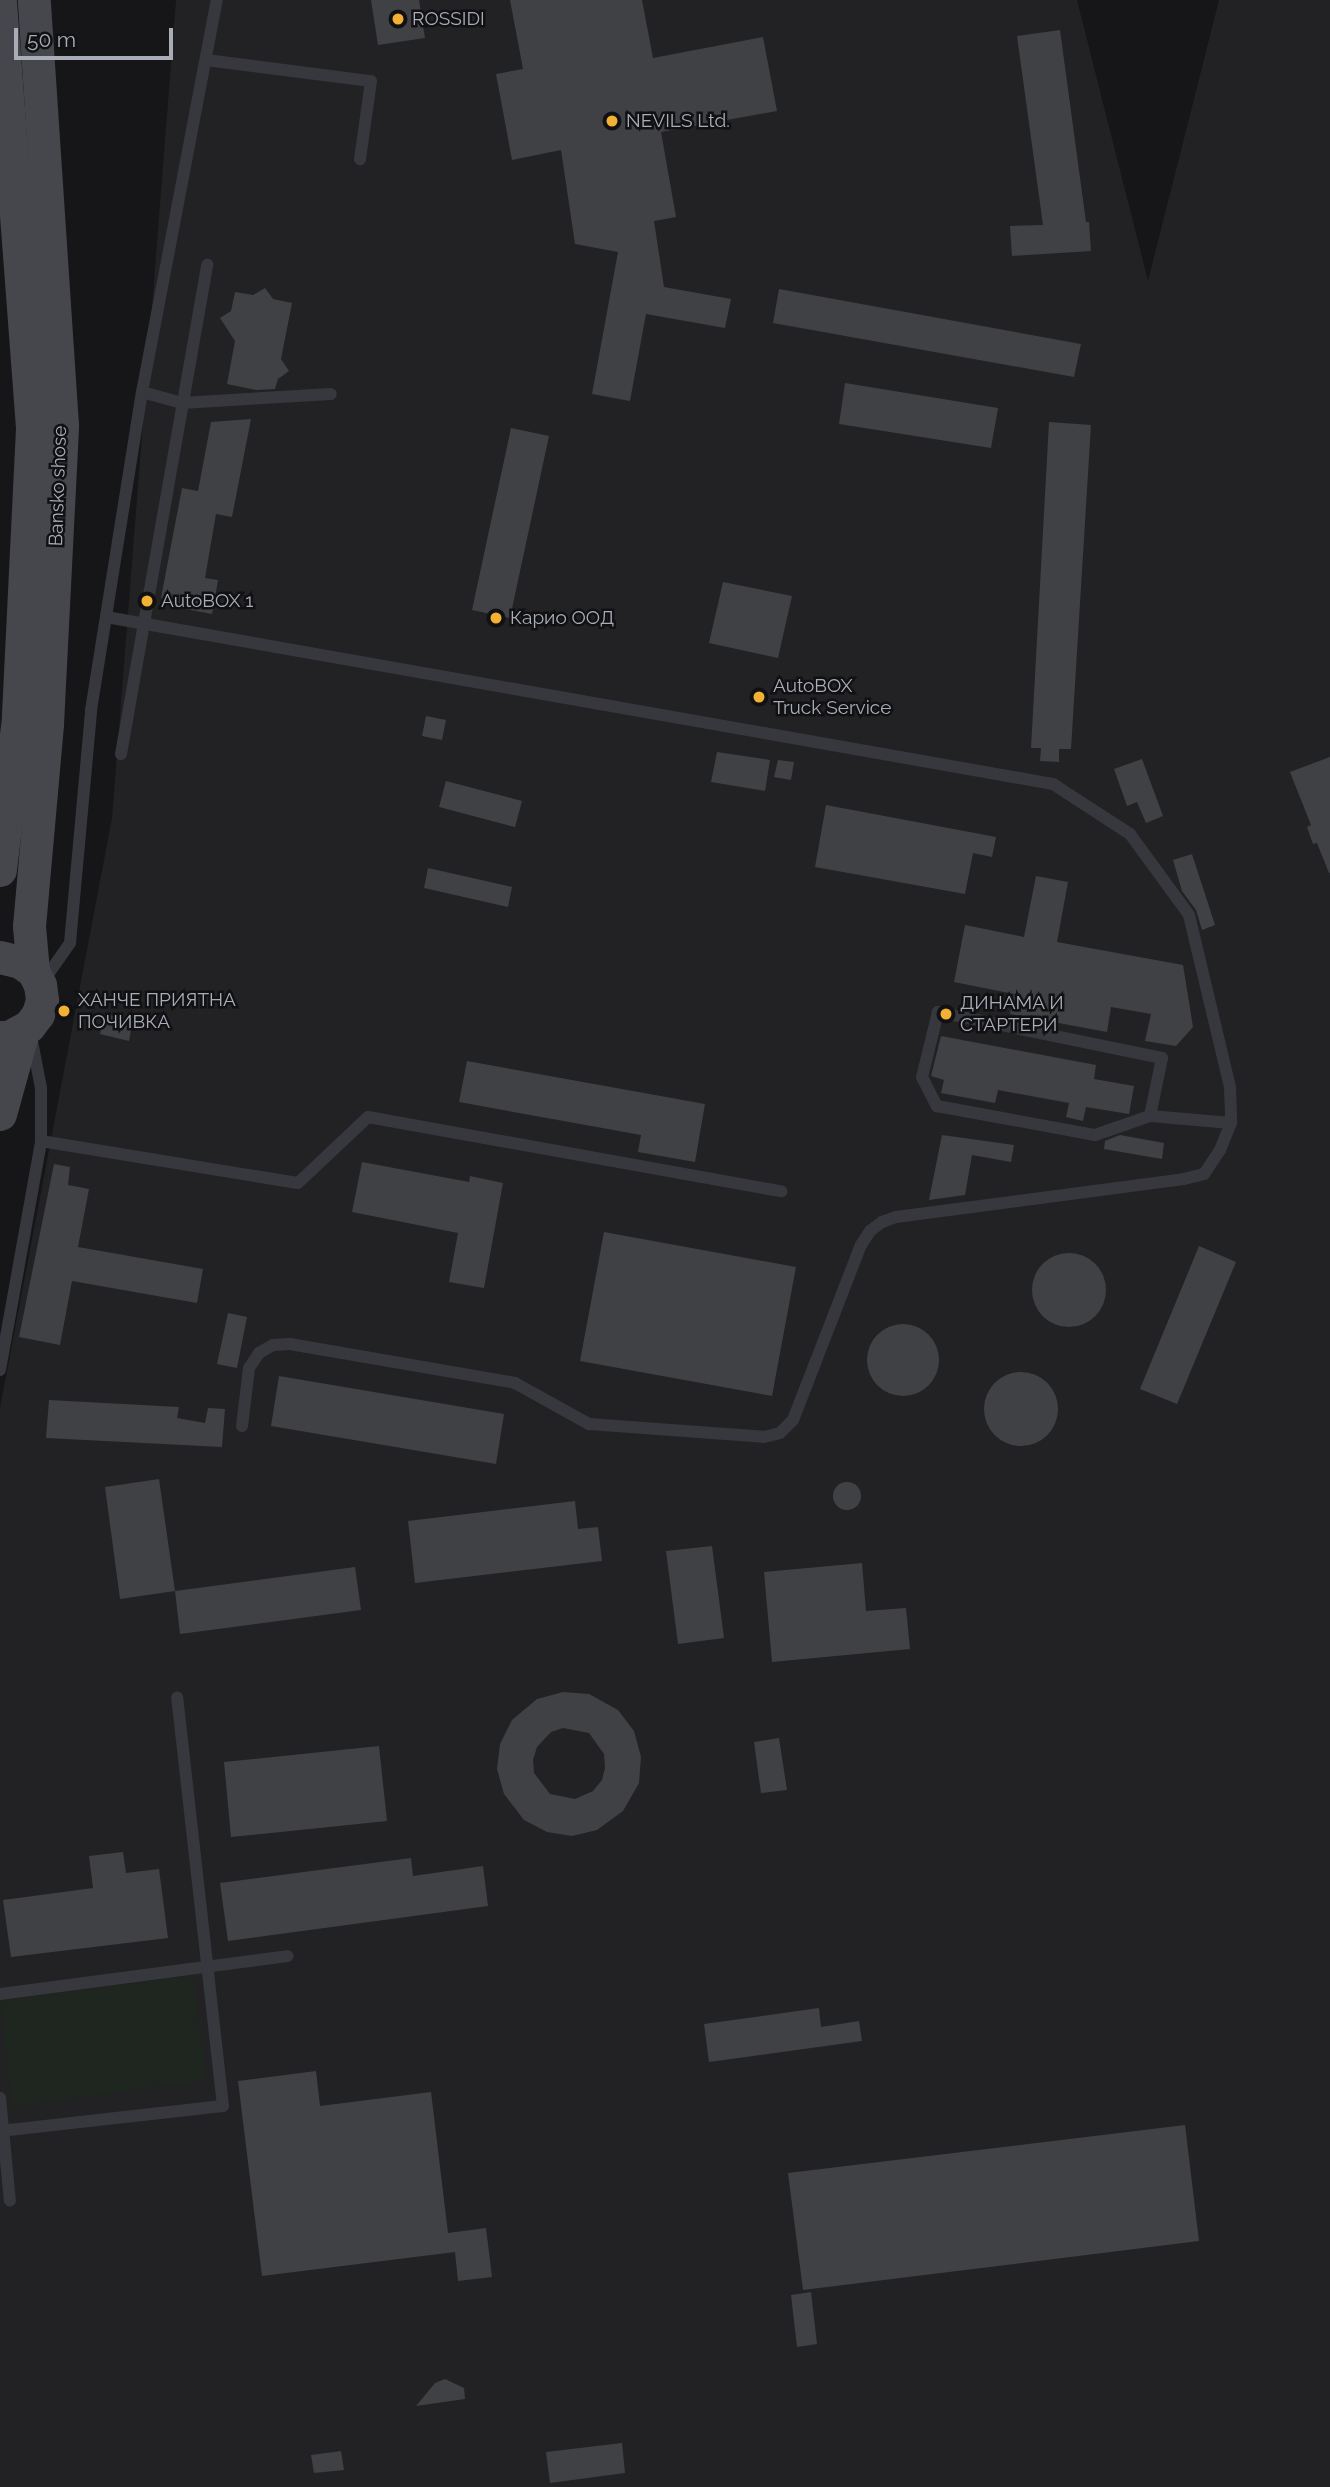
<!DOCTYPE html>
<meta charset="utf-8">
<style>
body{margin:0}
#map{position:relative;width:1330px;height:2487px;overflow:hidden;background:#161618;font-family:Raleway,sans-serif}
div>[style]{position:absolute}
.built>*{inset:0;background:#222225}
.green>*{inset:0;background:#1e261f}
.building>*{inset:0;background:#404145}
.round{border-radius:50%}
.service>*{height:12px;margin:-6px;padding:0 6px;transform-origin:6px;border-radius:6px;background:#37383d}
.secondary>*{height:33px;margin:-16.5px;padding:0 16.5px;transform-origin:16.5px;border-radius:16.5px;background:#45474d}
.dots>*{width:19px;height:19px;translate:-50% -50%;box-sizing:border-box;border:4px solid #111113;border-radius:50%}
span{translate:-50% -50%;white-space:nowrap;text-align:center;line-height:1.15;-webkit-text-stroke:5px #111113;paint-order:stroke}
.poi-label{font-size:19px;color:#a8adb8}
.left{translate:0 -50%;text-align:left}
.street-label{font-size:19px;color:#a8adb8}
.scale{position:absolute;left:14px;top:28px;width:159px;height:32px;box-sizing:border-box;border:4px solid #a8adb8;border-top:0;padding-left:9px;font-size:21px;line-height:24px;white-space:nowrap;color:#a8adb8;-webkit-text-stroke:5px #111113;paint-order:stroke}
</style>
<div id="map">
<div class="built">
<div style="clip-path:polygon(176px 0,1077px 0,1148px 281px,1219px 0,1330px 0,1330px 2487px,0 2487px,0 1408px,112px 818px)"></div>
</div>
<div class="green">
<div style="clip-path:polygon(193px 1975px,207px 2080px,12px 2107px,0 2001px)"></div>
</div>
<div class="building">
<div style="clip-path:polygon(371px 0,419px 0,425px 38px,378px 45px)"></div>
<div style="clip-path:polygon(510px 0,642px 0,653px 58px,763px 37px,777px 111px,661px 132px,676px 217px,654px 221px,664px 287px,731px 299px,725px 328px,646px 314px,630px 401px,592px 394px,618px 252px,575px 244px,561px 150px,512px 160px,496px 74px,523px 69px)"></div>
<div style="clip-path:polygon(1060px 30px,1086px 222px,1089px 222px,1091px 251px,1012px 256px,1010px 226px,1043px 225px,1017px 36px)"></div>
<div style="clip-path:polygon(265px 288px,273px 299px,292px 303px,281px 359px,289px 371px,278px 379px,275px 389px,256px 390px,227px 384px,235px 341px,220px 318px,231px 311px,235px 292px,253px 295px)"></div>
<div style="clip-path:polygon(779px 289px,1081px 344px,1074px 377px,773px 323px)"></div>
<div style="clip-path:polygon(845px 383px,998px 408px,991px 448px,839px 424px)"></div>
<div style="clip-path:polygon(251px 419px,232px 517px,216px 514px,205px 578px,218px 580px,212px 614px,165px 605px,166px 599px,161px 598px,182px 488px,198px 491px,211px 422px)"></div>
<div style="clip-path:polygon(1049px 422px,1091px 425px,1071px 749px,1059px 749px,1059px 762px,1040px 761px,1041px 748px,1031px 748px)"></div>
<div style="clip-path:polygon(511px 428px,549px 436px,510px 618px,472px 610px)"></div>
<div style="clip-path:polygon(723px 582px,792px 596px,778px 658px,709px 643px)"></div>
<div style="clip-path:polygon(426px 716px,446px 720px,442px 740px,422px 736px)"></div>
<div style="clip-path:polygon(717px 752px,770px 760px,765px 791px,711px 782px)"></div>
<div style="clip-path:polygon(1330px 757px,1330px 873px,1329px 873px,1317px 843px,1313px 844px,1307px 827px,1311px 825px,1290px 772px)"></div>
<div style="clip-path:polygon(1142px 759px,1163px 816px,1146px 823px,1137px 802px,1127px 806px,1114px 769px)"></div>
<div style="clip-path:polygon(778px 760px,794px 762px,791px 780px,774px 777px)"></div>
<div style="clip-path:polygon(446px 781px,522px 801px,515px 827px,439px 807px)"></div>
<div style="clip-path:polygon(826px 805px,996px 837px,992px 857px,973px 853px,965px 894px,815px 867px)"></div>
<div style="clip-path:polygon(1192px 854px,1215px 925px,1202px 930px,1196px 910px,1182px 891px,1173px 860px)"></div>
<div style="clip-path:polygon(428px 868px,512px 887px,508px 907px,424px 888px)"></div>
<div style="clip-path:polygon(1036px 876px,1068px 882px,1057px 942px,1183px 965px,1193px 1027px,1176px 1046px,1145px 1041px,1151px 1014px,1111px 1007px,1107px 1032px,1010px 1014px,1014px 994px,954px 982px,965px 925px,1024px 937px)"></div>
<div style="clip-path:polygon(104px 1014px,133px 1019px,129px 1041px,100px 1034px)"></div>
<div style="clip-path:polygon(941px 1036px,1096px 1065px,1094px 1079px,1134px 1086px,1129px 1114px,1086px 1107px,1083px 1121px,1066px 1117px,1069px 1103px,998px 1090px,995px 1103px,941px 1093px,944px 1080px,931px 1076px)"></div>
<div style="clip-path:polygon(467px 1061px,705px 1104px,695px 1162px,638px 1152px,641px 1135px,459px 1102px)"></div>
<div style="clip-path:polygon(942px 1135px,1014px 1145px,1011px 1162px,972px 1155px,965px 1195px,929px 1200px)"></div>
<div style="clip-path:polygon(1120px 1135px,1164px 1143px,1162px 1159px,1104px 1149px,1105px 1141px)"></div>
<div style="clip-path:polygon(362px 1162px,469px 1182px,470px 1176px,503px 1183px,484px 1288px,449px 1282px,458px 1233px,352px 1212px)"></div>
<div style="clip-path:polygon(54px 1164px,70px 1167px,68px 1185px,89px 1189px,78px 1247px,203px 1269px,197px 1303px,72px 1281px,60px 1345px,19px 1337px)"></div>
<div style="clip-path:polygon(604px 1232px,796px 1267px,772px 1396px,580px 1361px)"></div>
<div style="clip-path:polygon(1199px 1246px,1236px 1262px,1177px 1404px,1140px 1389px)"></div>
<div class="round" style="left:1032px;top:1253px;width:74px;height:74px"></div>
<div style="clip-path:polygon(228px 1313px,247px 1317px,237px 1368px,217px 1364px)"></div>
<div class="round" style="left:867px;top:1324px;width:72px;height:72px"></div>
<div class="round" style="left:984px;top:1372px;width:74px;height:74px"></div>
<div style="clip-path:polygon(279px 1376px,504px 1414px,496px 1464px,271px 1426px)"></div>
<div style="clip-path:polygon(49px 1400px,179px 1407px,177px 1418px,205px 1423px,208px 1408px,225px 1409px,222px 1447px,46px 1438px)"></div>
<div style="clip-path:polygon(159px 1479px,175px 1591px,120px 1599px,105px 1487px)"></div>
<div class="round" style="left:833px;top:1482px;width:28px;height:28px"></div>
<div style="clip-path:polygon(575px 1501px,578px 1529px,598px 1527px,602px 1561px,415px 1583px,408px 1521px)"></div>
<div style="clip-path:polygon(712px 1546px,724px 1638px,678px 1644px,666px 1551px)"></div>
<div style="clip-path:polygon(862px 1563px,866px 1611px,906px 1608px,910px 1649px,772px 1662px,764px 1572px)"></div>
<div style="clip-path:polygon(355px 1567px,361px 1610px,180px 1634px,175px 1591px)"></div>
<div style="clip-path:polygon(evenodd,563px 1692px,589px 1694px,618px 1710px,634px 1731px,641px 1757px,639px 1783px,623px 1811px,597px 1830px,572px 1836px,547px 1832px,524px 1820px,504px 1794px,497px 1769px,500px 1744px,512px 1720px,537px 1699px,563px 1692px,563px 1728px,589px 1733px,604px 1754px,605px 1768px,602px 1780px,593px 1791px,575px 1799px,550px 1794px,534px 1773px,533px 1760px,537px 1747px,551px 1732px,563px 1728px)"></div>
<div style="clip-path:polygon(779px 1738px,787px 1790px,761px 1793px,754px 1742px)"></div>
<div style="clip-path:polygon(379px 1746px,387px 1821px,231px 1837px,224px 1762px)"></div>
<div style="clip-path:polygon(123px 1852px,126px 1873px,159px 1869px,168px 1938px,11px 1957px,3px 1900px,93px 1888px,89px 1856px)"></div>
<div style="clip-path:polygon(411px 1858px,413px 1876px,483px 1866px,488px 1906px,228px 1941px,220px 1883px)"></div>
<div style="clip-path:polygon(819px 2008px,821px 2027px,859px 2021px,862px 2041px,709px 2062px,704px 2024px)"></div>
<div style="clip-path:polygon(316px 2071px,320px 2106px,431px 2092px,448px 2233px,486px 2228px,492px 2277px,458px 2281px,455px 2252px,262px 2276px,238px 2081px)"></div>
<div style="clip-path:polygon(1185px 2125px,1199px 2241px,803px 2290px,788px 2173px)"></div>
<div style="clip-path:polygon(811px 2292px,817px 2344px,797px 2347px,791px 2295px)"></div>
<div style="clip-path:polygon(445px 2379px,464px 2388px,465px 2399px,416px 2406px,435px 2383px)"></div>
<div style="clip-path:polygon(622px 2443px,625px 2473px,550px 2483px,546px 2452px)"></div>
<div style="clip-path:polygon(341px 2451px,344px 2470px,314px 2473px,311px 2455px)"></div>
</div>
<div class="service">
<div style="left:206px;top:60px;width:166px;rotate:7.3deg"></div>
<div style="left:371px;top:81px;width:79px;rotate:98deg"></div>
<div style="left:142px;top:392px;width:41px;rotate:15.4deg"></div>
<div style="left:182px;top:403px;width:149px;rotate:-3.5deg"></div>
<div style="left:106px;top:617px;width:962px;rotate:10deg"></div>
<div style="left:1053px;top:784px;width:92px;rotate:33deg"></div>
<div style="left:1130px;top:834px;width:100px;rotate:53.9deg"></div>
<div style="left:1189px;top:915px;width:177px;rotate:76.6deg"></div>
<div style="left:1230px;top:1087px;width:36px;rotate:88deg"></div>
<div style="left:1231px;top:1123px;width:81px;rotate:-175.1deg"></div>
<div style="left:1150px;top:1116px;width:59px;rotate:-78.3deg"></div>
<div style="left:1162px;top:1058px;width:229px;rotate:-168.4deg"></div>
<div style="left:938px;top:1012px;width:67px;rotate:103.8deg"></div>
<div style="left:922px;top:1077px;width:33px;rotate:63deg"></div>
<div style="left:937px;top:1106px;width:161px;rotate:10.4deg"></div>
<div style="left:1095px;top:1135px;width:58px;rotate:-19.1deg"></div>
<div style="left:121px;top:754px;width:497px;rotate:-80deg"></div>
<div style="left:42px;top:983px;width:49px;rotate:-55deg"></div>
<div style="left:70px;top:943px;width:234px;rotate:-84.8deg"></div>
<div style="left:91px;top:710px;width:322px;rotate:-80.9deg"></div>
<div style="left:142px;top:392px;width:399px;rotate:-79.2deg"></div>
<div style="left:31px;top:1036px;width:53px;rotate:79.1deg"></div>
<div style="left:41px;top:1088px;width:53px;rotate:90deg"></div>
<div style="left:41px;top:1141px;width:260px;rotate:9.3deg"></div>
<div style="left:298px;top:1183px;width:96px;rotate:-43.3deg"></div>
<div style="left:368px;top:1117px;width:420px;rotate:10.2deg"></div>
<div style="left:0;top:1370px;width:233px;rotate:-79.8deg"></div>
<div style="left:242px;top:1426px;width:58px;rotate:-83.1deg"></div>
<div style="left:249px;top:1368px;width:18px;rotate:-56deg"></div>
<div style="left:259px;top:1353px;width:16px;rotate:-30deg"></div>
<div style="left:273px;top:1345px;width:17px;rotate:-3deg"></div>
<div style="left:290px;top:1344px;width:228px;rotate:9.8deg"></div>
<div style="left:515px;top:1383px;width:85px;rotate:29deg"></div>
<div style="left:589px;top:1424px;width:175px;rotate:4.2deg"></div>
<div style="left:764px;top:1437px;width:16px;rotate:-14deg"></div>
<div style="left:780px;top:1433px;width:18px;rotate:-45deg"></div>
<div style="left:793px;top:1420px;width:188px;rotate:-68.8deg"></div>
<div style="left:861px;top:1245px;width:17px;rotate:-57deg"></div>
<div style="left:870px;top:1231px;width:15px;rotate:-37deg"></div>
<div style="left:882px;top:1222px;width:15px;rotate:-20deg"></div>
<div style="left:896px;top:1217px;width:290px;rotate:-7.5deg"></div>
<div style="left:1184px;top:1179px;width:21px;rotate:-14deg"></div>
<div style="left:1204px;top:1174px;width:29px;rotate:-56deg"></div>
<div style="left:1220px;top:1150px;width:29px;rotate:-68deg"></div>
<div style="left:0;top:1994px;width:290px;rotate:-7.5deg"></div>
<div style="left:0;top:2098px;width:103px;rotate:84.5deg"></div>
<div style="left:0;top:2131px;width:224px;rotate:-6.4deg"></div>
<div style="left:223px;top:2106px;width:411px;rotate:-96.4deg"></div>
</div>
<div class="secondary">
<div style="left:0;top:2px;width:427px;rotate:85.7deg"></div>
<div style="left:32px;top:428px;width:290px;rotate:92.8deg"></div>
<div style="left:18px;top:718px;width:153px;rotate:96.8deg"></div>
<div style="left:0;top:957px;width:21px;rotate:14deg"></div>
<div style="left:20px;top:962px;width:16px;rotate:35deg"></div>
<div style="left:33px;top:971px;width:16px;rotate:63deg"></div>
<div style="left:40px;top:985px;width:15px;rotate:82deg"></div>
<div style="left:42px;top:1000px;width:15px;rotate:106deg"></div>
<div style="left:38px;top:1014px;width:15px;rotate:127deg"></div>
<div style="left:29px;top:1026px;width:24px;rotate:152deg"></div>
<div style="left:8px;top:1037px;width:8px;rotate:180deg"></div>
<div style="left:33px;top:971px;width:45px;rotate:-95.1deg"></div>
<div style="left:29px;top:926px;width:203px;rotate:-84.9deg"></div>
<div style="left:47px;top:724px;width:299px;rotate:-87.1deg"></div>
<div style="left:62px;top:425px;width:426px;rotate:-93.8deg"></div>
<div style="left:0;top:1114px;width:86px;rotate:-74.5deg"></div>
</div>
<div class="dots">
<div style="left:398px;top:19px;background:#f2b134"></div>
<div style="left:612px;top:121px;background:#f2b134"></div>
<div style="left:147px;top:601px;background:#f2b134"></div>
<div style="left:496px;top:618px;background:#f2b134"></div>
<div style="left:759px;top:697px;background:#f2b134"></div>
<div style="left:64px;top:1011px;background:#f2b134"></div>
<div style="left:946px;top:1014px;background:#f2b134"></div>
</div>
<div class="poi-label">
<span class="left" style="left:412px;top:19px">ROSSIDI</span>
<span class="left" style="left:626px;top:121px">NEVILS Ltd.</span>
<span class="left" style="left:161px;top:601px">AutoBOX 1</span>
<span class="left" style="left:510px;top:618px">Карио ООД</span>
<span class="left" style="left:773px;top:697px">AutoBOX<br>Truck Service</span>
<span class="left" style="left:78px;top:1011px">ХАНЧЕ ПРИЯТНА<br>ПОЧИВКА</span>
<span class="left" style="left:960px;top:1014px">ДИНАМА И<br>СТАРТЕРИ</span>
</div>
<div class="street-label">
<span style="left:58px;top:486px;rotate:-88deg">Bansko shose</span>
</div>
<div class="scale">50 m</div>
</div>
